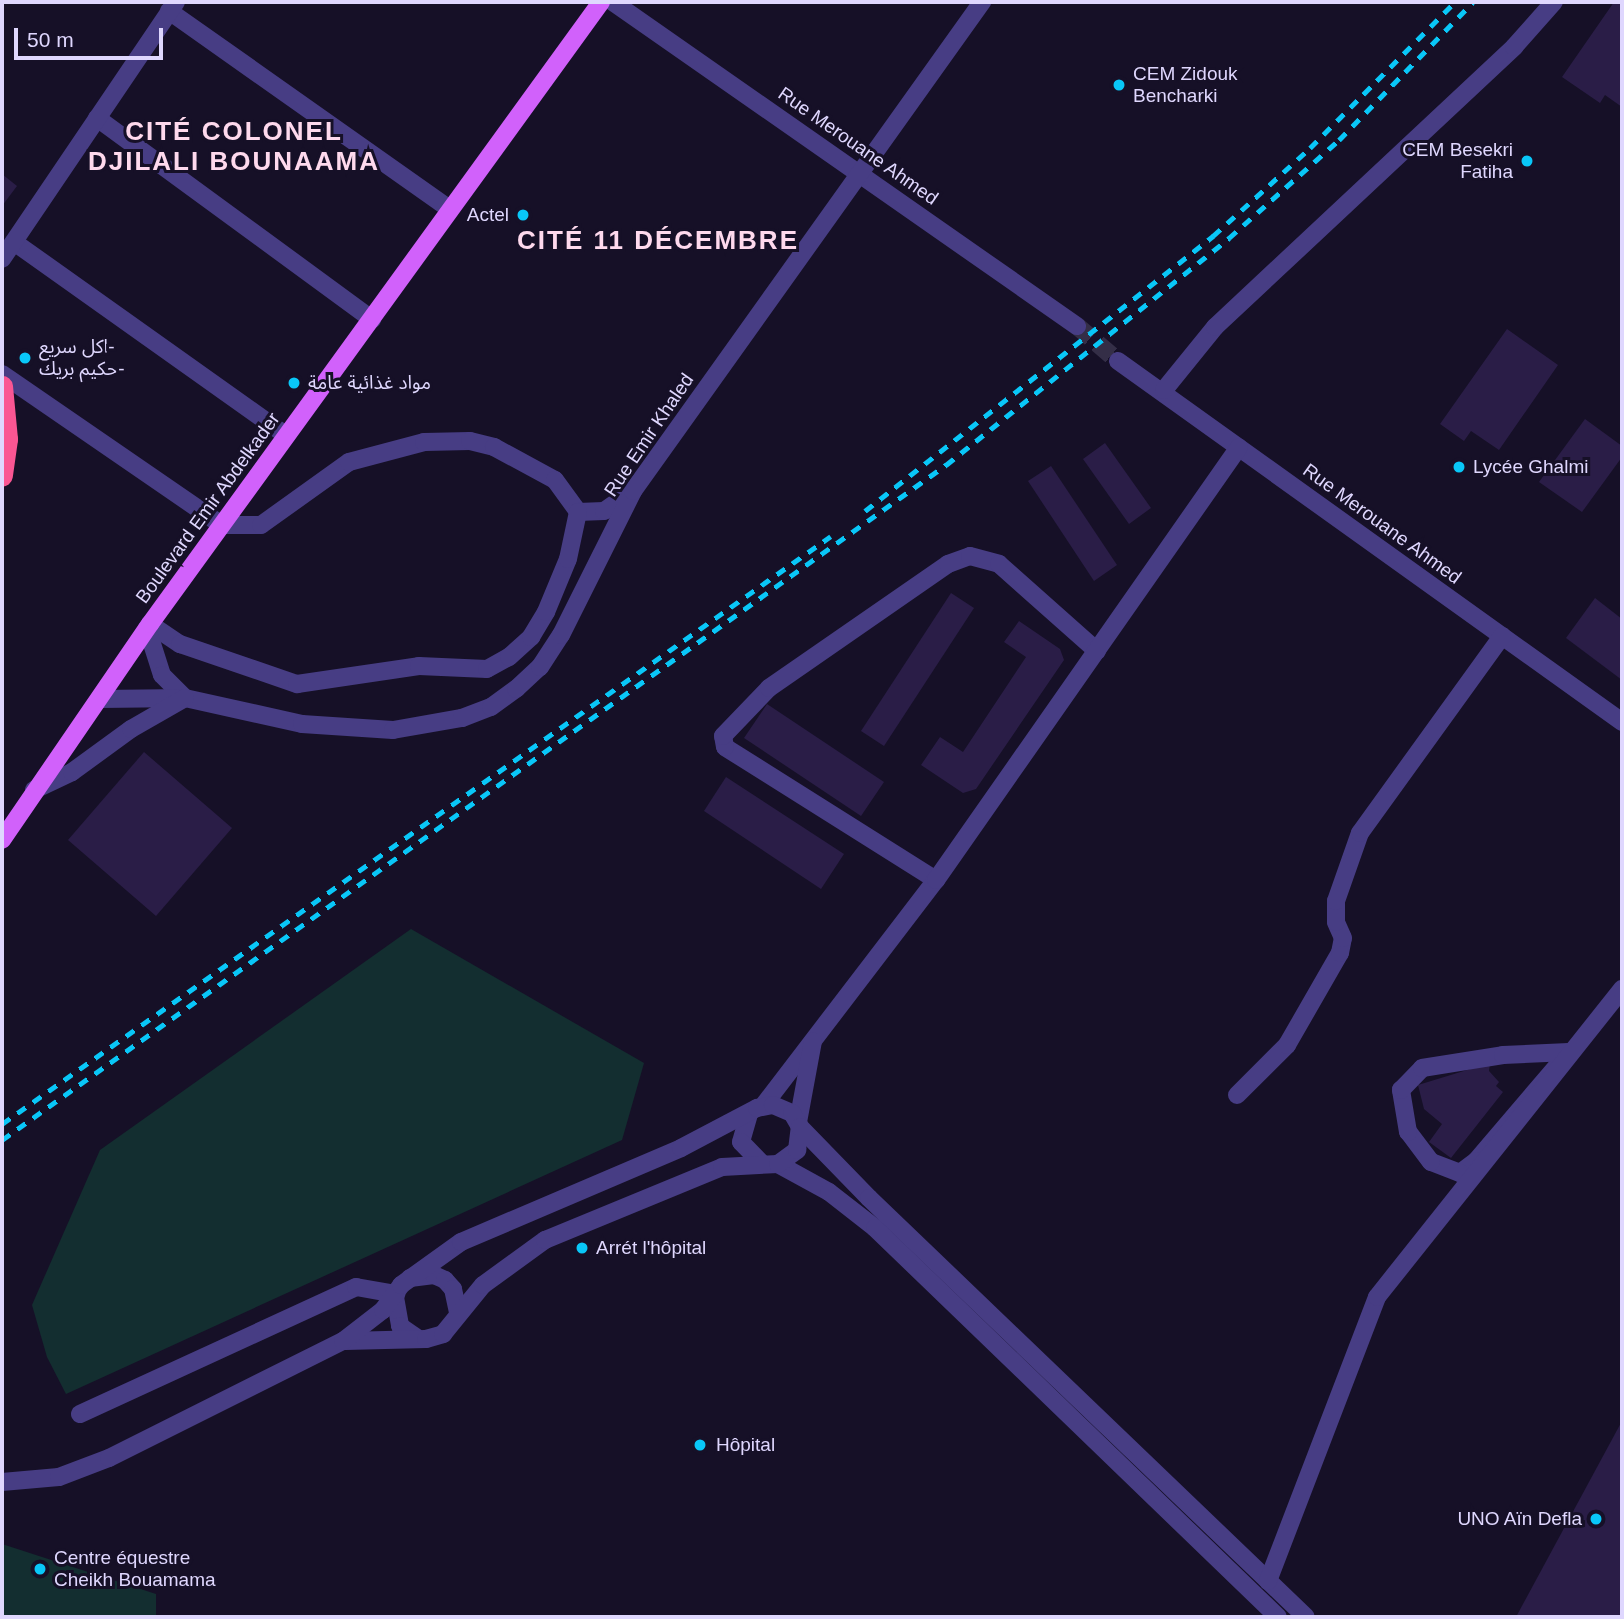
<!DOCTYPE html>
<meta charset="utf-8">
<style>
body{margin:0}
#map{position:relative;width:1624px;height:1619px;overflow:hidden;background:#161027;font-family:Helvetica,"Noto Sans Arabic",sans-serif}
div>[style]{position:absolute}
.green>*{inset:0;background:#132e30}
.building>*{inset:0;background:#2a1d47}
.minor-tunnel>*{height:18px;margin-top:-9px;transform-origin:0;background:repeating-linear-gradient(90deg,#342e47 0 18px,transparent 0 27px)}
.minor>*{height:18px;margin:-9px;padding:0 9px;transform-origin:9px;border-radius:9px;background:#473d84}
.major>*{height:18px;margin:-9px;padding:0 9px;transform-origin:9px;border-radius:9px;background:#d161fb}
.highway>*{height:21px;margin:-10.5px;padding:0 10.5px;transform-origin:10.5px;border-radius:10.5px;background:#fa5693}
.rail>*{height:5px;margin-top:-2.5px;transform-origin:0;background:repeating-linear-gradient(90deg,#09c7f8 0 10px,transparent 0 19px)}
.dots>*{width:19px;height:19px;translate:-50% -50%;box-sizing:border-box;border:4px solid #161027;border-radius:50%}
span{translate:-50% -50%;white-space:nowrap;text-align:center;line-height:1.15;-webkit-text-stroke:6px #161027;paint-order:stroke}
.poi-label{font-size:19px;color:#dfd7fe}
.left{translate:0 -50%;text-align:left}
.right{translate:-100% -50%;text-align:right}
.street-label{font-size:19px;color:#dfd7fe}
.district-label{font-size:26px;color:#fed9ed;font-weight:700;letter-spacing:2px}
.frame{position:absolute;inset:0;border:4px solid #dfd7fe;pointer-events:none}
.scale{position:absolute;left:14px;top:28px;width:149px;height:32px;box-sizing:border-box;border:4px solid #dfd7fe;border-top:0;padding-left:9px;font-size:21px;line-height:24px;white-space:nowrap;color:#dfd7fe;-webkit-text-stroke:5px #161027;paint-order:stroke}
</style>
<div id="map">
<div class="green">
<div style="clip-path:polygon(411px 929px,644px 1063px,622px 1140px,66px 1394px,47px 1357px,32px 1305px,100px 1150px)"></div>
<div style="clip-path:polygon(2px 1544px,156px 1594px,156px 1617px,2px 1617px)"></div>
</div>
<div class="building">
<div style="clip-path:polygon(1614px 2px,1622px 2px,1622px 107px,1605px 95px,1600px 103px,1562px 77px)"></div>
<div style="clip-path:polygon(2px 174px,17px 186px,2px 206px)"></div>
<div style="clip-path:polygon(1507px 329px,1558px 365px,1499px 450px,1471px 431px,1464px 441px,1440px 424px)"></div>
<div style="clip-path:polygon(1585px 419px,1622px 446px,1622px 457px,1582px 512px,1539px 482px)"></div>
<div style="clip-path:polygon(1105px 443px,1151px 508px,1129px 524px,1083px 459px)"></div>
<div style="clip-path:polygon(1051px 466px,1117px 565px,1094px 581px,1028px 481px)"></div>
<div style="clip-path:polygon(951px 593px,974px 608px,884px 746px,861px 731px)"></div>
<div style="clip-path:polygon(1595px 598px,1622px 619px,1622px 680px,1566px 638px)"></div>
<div style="clip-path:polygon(1019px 621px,1060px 649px,1064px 660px,976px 789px,963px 793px,921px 765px,940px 737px,963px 752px,1026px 657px,1004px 642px)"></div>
<div style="clip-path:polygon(767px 704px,884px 782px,861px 816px,744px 738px)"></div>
<div style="clip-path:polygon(144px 752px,232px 828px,156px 916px,68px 840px)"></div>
<div style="clip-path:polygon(726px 777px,844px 854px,821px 889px,704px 811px)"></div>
<div style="clip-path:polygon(1490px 1063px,1489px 1071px,1499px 1082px,1496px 1086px,1503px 1092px,1451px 1158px,1429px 1142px,1442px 1124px,1424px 1109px,1418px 1085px)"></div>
<div style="clip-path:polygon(1622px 1421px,1622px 1617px,1516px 1617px)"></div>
</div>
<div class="minor-tunnel">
<div style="left:1077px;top:326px;width:54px;rotate:40.5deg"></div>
</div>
<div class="minor">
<div style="left:613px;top:2px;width:566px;rotate:34.93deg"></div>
<div style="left:169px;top:11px;width:344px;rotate:35.2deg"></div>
<div style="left:97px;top:118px;width:341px;rotate:36.2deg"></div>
<div style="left:14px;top:242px;width:334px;rotate:35.4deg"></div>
<div style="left:2px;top:259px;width:310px;rotate:-55.9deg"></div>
<div style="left:1118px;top:361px;width:620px;rotate:35.61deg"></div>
<div style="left:2px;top:374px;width:267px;rotate:34.5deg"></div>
<div style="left:222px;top:525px;width:39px"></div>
<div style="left:261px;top:525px;width:108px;rotate:-35.6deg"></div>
<div style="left:349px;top:462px;width:78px;rotate:-14.9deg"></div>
<div style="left:424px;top:442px;width:46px;rotate:-1.2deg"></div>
<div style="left:470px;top:441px;width:25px;rotate:14deg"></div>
<div style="left:494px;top:447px;width:69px;rotate:28.4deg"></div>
<div style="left:555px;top:480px;width:39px;rotate:54deg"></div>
<div style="left:578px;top:512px;width:26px;rotate:-2deg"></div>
<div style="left:604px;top:511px;width:32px;rotate:-35deg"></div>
<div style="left:1164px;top:390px;width:81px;rotate:-51deg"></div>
<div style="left:1215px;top:327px;width:410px;rotate:-43.1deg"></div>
<div style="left:1514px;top:47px;width:60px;rotate:-48.4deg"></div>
<div style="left:150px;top:624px;width:36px;rotate:34deg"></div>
<div style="left:180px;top:644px;width:124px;rotate:18.9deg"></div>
<div style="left:297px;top:684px;width:123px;rotate:-8.4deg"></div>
<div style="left:419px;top:666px;width:68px;rotate:2.5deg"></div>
<div style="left:487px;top:669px;width:25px;rotate:-29deg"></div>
<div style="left:509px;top:657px;width:30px;rotate:-42deg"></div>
<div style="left:531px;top:637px;width:29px;rotate:-59deg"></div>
<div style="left:546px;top:612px;width:57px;rotate:-67.5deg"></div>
<div style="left:568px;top:559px;width:48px;rotate:-78deg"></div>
<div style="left:147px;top:628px;width:49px;rotate:72.3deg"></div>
<div style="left:162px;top:675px;width:33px;rotate:45deg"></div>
<div style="left:100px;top:699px;width:85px;rotate:-0.7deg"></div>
<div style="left:185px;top:698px;width:120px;rotate:12.5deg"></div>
<div style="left:302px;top:724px;width:91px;rotate:3.8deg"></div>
<div style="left:393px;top:730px;width:70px;rotate:-9.9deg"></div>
<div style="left:462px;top:718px;width:31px;rotate:-21deg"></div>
<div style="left:491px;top:707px;width:31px;rotate:-36deg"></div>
<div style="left:516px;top:689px;width:33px;rotate:-43deg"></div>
<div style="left:540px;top:667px;width:38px;rotate:-57deg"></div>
<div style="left:561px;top:635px;width:161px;rotate:-63.4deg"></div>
<div style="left:633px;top:491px;width:601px;rotate:-54.48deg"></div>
<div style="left:34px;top:790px;width:42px;rotate:-25.3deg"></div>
<div style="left:72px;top:772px;width:73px;rotate:-36.1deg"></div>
<div style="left:131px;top:729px;width:62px;rotate:-29.9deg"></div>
<div style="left:936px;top:880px;width:249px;rotate:-147.8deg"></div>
<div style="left:725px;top:747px;width:11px;rotate:-100deg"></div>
<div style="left:723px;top:736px;width:66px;rotate:-46.2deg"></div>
<div style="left:769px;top:688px;width:218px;rotate:-34.7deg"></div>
<div style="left:948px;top:564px;width:23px;rotate:-20deg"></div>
<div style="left:970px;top:556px;width:30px;rotate:15deg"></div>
<div style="left:999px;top:564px;width:131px;rotate:41.6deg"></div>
<div style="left:1569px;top:1052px;width:143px;rotate:130.5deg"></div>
<div style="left:1476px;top:1161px;width:20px;rotate:143deg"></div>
<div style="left:1460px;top:1173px;width:31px;rotate:-159deg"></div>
<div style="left:1431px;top:1162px;width:38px;rotate:-127deg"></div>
<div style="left:1408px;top:1132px;width:43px;rotate:-99.5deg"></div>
<div style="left:1401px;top:1090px;width:30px;rotate:-46deg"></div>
<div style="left:1422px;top:1068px;width:82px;rotate:-9.1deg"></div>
<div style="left:1503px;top:1055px;width:66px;rotate:-2.6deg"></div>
<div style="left:1237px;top:1095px;width:71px;rotate:-45deg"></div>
<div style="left:1287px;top:1045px;width:106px;rotate:-60.1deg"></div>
<div style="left:1340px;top:953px;width:15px;rotate:-79deg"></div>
<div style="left:1343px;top:938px;width:17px;rotate:-114deg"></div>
<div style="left:1336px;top:922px;width:21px;rotate:-90deg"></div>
<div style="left:1336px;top:901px;width:72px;rotate:-70.6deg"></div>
<div style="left:1360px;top:833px;width:243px;rotate:-54.2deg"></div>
<div style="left:763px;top:1106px;width:285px;rotate:-52.6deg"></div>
<div style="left:936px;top:880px;width:528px;rotate:-55.02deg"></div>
<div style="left:749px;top:1114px;width:29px;rotate:106deg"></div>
<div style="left:741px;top:1142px;width:29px;rotate:46deg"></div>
<div style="left:798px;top:1122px;width:82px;rotate:-79.5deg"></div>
<div style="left:778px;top:1164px;width:58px;rotate:28.8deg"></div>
<div style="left:829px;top:1192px;width:58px;rotate:38deg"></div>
<div style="left:875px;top:1228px;width:560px;rotate:43.99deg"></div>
<div style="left:410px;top:1278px;width:24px;rotate:-7deg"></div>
<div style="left:434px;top:1275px;width:12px;rotate:24deg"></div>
<div style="left:445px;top:1280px;width:12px;rotate:48deg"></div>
<div style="left:453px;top:1289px;width:24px;rotate:78deg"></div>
<div style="left:395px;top:1297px;width:29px;rotate:80deg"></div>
<div style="left:400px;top:1326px;width:19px;rotate:35deg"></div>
<div style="left:345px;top:1341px;width:81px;rotate:-1.4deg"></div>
<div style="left:426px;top:1339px;width:18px;rotate:-16deg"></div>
<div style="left:443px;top:1334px;width:63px;rotate:-50.8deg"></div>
<div style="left:483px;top:1285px;width:77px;rotate:-36deg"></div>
<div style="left:545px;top:1240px;width:191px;rotate:-22.4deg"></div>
<div style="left:722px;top:1167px;width:56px;rotate:-3.1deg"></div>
<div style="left:778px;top:1164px;width:24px;rotate:-36deg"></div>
<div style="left:797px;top:1150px;width:23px;rotate:-83deg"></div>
<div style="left:80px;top:1414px;width:304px;rotate:-24.7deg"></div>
<div style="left:356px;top:1287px;width:41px;rotate:9.9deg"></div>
<div style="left:2px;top:1482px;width:57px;rotate:-5deg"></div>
<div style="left:59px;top:1477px;width:53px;rotate:-20.8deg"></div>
<div style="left:109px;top:1458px;width:262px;rotate:-26.6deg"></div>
<div style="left:343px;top:1341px;width:51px;rotate:-37.8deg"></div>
<div style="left:383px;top:1310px;width:31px;rotate:-54deg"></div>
<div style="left:401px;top:1285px;width:74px;rotate:-35.6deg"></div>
<div style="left:461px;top:1242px;width:239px;rotate:-23.1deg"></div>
<div style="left:681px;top:1148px;width:86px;rotate:-27.8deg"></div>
<div style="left:757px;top:1108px;width:16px;rotate:-11deg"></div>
<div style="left:773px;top:1105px;width:21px;rotate:23deg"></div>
<div style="left:792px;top:1113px;width:16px;rotate:60deg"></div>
<div style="left:800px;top:1127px;width:99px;rotate:45.8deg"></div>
<div style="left:869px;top:1198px;width:605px;rotate:43.8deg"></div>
<div style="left:1268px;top:1581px;width:304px;rotate:-69deg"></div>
<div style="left:1377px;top:1297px;width:394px;rotate:-51.5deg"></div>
</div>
<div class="major">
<div style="left:2px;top:840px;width:262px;rotate:-55.6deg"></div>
<div style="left:150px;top:624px;width:768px;rotate:-54.05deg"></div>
</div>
<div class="highway">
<div style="left:2px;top:386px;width:53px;rotate:84.6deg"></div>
<div style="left:7px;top:439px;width:37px;rotate:98deg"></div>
</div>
<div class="rail">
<div style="left:865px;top:511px;width:444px;rotate:-38.3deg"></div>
<div style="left:1213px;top:236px;width:131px;rotate:-42.2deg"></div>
<div style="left:1310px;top:148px;width:206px;rotate:-45.2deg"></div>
<div style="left:2px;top:1124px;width:1016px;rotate:-35.35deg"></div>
<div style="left:2px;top:1140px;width:1161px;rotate:-35.57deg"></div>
<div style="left:946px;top:465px;width:363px;rotate:-38.7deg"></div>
<div style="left:1229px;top:238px;width:147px;rotate:-41.7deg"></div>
<div style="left:1339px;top:140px;width:192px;rotate:-45.8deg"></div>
</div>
<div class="dots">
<div style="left:1119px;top:85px;background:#09c7f8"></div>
<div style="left:1527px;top:161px;background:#09c7f8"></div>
<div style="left:523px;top:215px;background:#09c7f8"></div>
<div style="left:25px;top:358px;background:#09c7f8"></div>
<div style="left:294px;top:383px;background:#09c7f8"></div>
<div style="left:1459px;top:467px;background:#09c7f8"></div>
<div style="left:582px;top:1248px;background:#09c7f8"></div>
<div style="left:700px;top:1445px;background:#09c7f8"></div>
<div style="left:1596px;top:1519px;background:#09c7f8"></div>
<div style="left:40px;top:1569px;background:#09c7f8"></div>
</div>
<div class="poi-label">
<span class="left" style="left:1133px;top:85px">CEM Zidouk<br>Bencharki</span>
<span class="right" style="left:1513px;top:161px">CEM Besekri<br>Fatiha</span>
<span class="right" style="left:509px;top:215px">Actel</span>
<span class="left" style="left:39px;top:358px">اكل سريع-<br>حكيم بريك-</span>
<span class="left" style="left:308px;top:383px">مواد غذائية عامة</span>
<span class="left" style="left:1473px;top:467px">Lycée Ghalmi</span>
<span class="left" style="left:596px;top:1248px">Arrét l'hôpital</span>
<span class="left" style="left:716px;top:1445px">Hôpital</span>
<span class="right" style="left:1582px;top:1519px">UNO Aïn Defla</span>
<span class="left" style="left:54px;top:1569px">Centre équestre<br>Cheikh Bouamama</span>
</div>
<div class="street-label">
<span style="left:858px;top:146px;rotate:35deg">Rue Merouane Ahmed</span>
<span style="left:649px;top:435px;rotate:-56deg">Rue Emir Khaled</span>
<span style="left:208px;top:508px;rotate:-54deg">Boulevard Emir Abdelkader</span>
<span style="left:1382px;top:524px;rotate:36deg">Rue Merouane Ahmed</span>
</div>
<div class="district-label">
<span style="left:234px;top:147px">CITÉ COLONEL<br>DJILALI BOUNAAMA</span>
<span style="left:658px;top:241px">CITÉ 11 DÉCEMBRE</span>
</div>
<div class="frame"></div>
<div class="scale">50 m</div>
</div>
